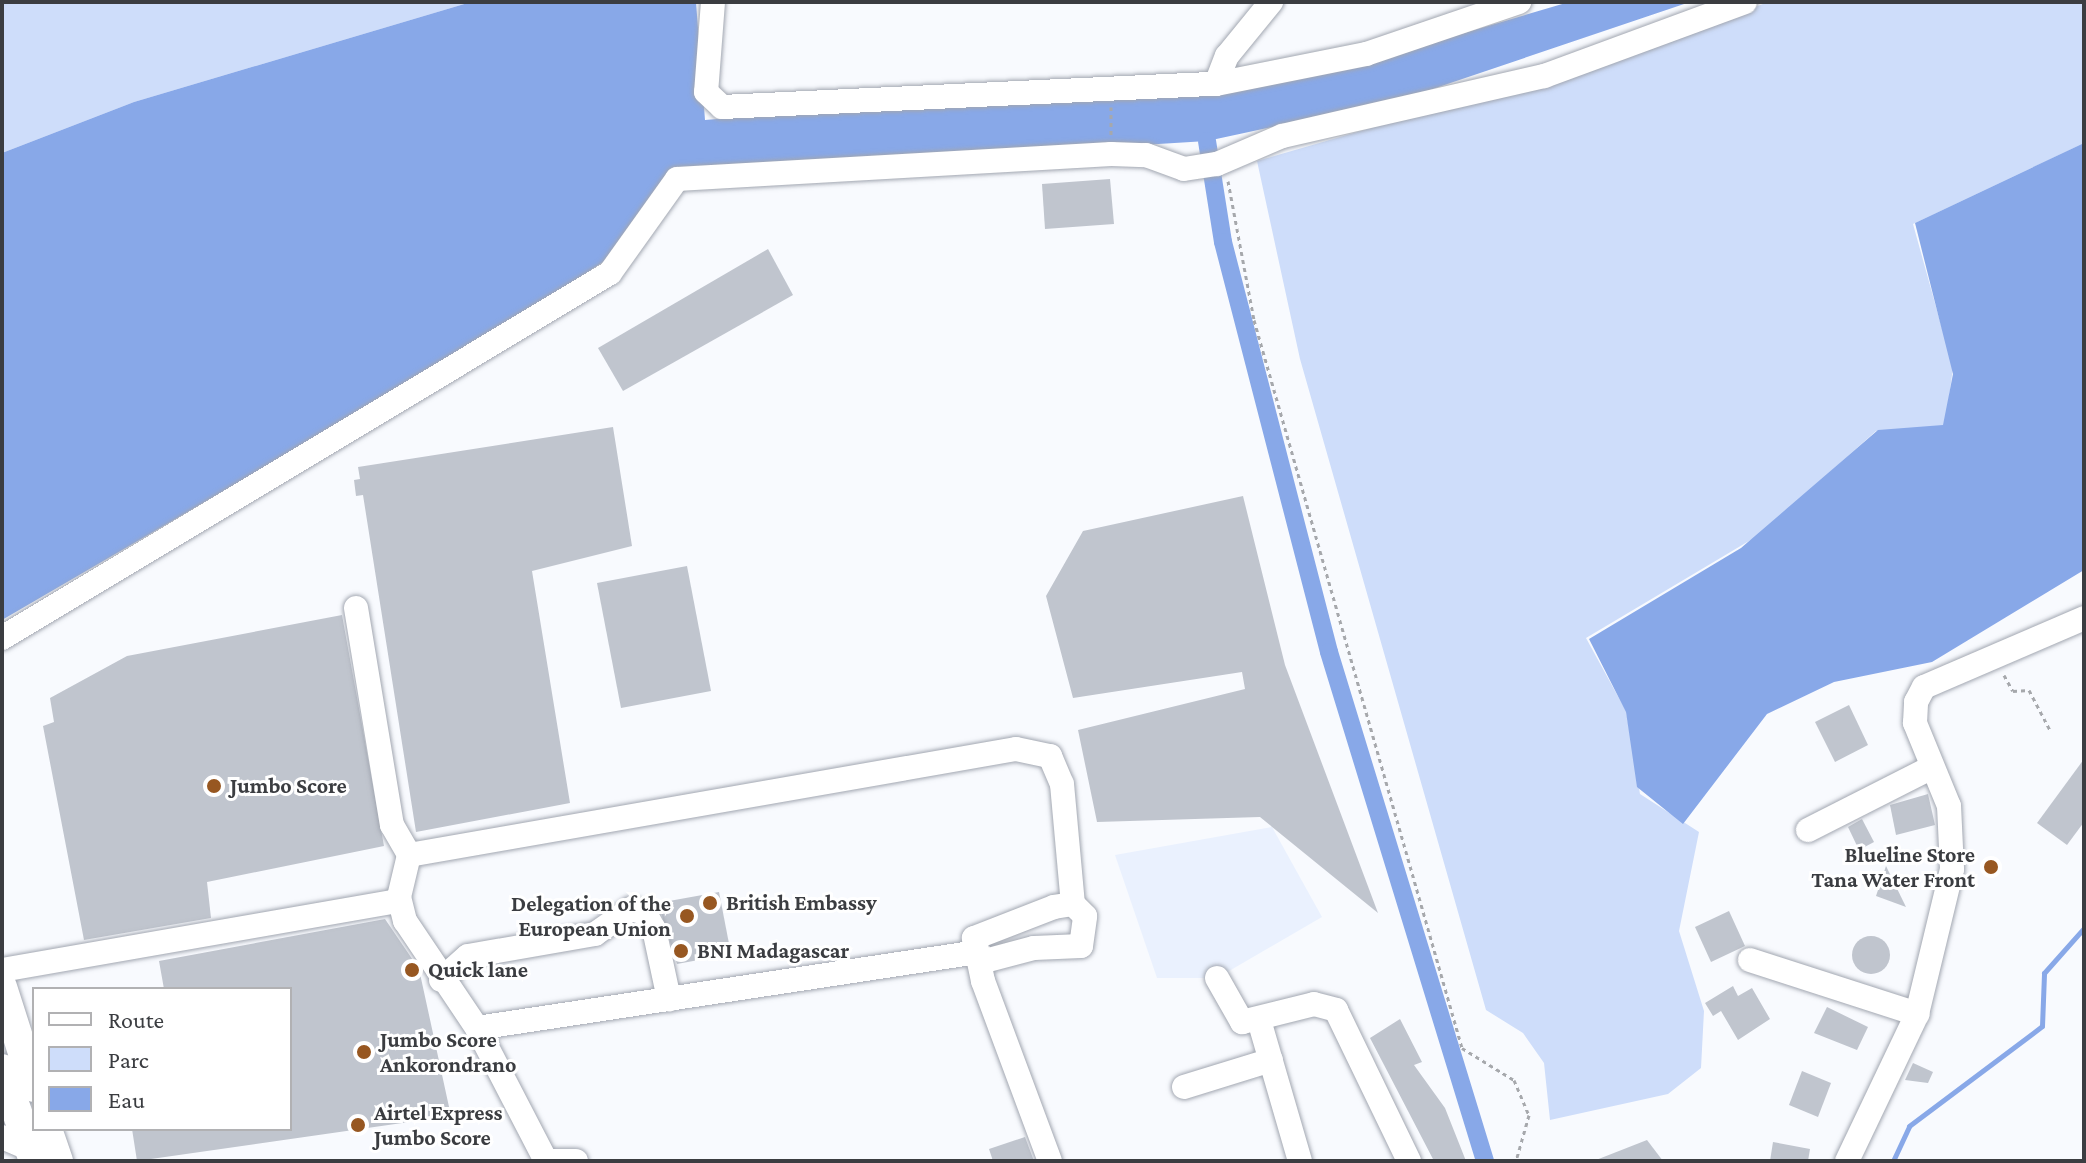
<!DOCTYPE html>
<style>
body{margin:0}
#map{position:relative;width:2086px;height:1163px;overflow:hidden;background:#f8fafe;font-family:"Crimson Pro",serif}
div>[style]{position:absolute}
.built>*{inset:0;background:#eaf1fe}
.green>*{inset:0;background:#ceddfa}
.water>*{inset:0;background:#88a8e8}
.stream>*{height:5px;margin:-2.5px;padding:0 2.5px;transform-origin:2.5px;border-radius:2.5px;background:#88a8e8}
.canal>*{height:18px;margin:-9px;padding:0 9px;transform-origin:9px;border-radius:9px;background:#88a8e8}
.building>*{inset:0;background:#c0c5ce}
.round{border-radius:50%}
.path>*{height:3px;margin-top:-1.5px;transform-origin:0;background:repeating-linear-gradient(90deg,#a6a8ac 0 4px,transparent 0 8px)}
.roads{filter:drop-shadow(0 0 2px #a2a7b1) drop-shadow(0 0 2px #a2a7b1)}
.minor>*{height:24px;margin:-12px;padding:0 12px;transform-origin:12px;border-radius:12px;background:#fff}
.major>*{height:30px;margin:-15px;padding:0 15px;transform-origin:15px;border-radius:15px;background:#fff}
.dots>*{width:22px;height:22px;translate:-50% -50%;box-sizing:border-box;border:4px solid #fff;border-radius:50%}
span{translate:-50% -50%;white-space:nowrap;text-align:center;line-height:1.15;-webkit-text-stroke:6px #fff;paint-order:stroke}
.poi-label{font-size:22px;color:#3b3d41;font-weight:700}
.left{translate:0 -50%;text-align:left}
.right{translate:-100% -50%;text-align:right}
.frame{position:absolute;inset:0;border:4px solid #3b3d41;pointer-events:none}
.legend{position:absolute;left:32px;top:987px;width:260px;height:144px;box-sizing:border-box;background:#fff;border:2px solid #b1b1b3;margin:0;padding:10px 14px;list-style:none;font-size:24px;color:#3b3d41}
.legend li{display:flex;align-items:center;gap:16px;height:40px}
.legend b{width:40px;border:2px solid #b1b1b3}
</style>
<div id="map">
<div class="built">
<div style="clip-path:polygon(1272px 827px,1322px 917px,1217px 978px,1157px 978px,1115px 855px)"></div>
</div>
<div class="green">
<div style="clip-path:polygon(2px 2px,471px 2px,134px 102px,2px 153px)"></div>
<div style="clip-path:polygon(1768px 2px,2084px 2px,2084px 143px,1913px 224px,1953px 368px,1945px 426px,1876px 431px,1759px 535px,1586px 638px,1626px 711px,1640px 794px,1699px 832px,1679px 931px,1704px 1011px,1701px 1068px,1668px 1094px,1550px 1120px,1544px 1063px,1523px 1033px,1486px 1010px,1300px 359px,1257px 161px,1658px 45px)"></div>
</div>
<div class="water">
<div style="clip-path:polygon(471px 2px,696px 2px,705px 120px,1363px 63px,1569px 2px,1690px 2px,1406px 98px,1207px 141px,668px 174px,606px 260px,500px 330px,2px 620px,2px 153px,134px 102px)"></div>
<div style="clip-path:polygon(2084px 143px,2084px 570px,1932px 662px,1834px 682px,1767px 714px,1683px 824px,1637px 787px,1626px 712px,1589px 639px,1741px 548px,1878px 430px,1943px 425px,1953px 374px,1915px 223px)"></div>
</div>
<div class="stream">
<div style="left:1893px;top:1161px;width:38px;rotate:-65deg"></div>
<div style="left:1909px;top:1126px;width:166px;rotate:-36.9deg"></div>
<div style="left:2042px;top:1026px;width:53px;rotate:-87.8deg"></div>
<div style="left:2044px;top:973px;width:60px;rotate:-48.4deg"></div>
</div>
<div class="canal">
<div style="left:1207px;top:141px;width:102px;rotate:81deg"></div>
<div style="left:1223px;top:242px;width:423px;rotate:75.5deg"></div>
<div style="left:1329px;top:652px;width:532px;rotate:72.96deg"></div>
</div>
<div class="building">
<div style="clip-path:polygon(1110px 179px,1114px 224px,1045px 229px,1042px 184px)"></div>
<div style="clip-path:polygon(768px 249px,793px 295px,623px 391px,598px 348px)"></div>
<div style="clip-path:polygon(613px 427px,632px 546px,532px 571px,570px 803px,416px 832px,363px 495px,356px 496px,354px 480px,360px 479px,358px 467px)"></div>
<div style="clip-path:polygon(1243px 496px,1285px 665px,1378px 913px,1260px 817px,1097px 822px,1078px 730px,1245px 689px,1242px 672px,1073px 698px,1046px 596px,1083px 531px)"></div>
<div style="clip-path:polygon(687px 566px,711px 691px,621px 708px,597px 583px)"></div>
<div style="clip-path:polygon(342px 615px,384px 846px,207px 882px,211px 918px,84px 940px,43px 726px,54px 722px,50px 698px,127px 656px)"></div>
<div style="clip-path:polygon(1849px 705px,1868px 745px,1835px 762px,1815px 722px)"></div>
<div style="clip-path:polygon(2084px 759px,2084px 822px,2067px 845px,2037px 823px)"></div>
<div style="clip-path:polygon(1928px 794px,1935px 825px,1896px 835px,1890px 805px)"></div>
<div style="clip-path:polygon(1862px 819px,1874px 842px,1859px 850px,1848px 827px)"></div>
<div style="clip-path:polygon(1886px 866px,1906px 907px,1876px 896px)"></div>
<div style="clip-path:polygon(719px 892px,731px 954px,677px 964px,658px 903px)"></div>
<div style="clip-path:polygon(1729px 911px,1745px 946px,1711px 962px,1695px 927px)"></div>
<div style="clip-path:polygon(385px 919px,419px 969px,451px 1116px,137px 1161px,132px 1129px,290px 1129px,290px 989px,164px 989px,159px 961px)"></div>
<div class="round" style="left:1852px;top:936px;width:38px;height:38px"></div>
<div style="clip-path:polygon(1733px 986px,1738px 996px,1752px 988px,1770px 1019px,1738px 1040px,1721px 1011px,1713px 1016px,1705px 1003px)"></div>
<div style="clip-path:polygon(1827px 1007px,1868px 1027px,1857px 1050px,1814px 1033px)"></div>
<div style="clip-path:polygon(1400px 1019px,1422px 1062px,1414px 1065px,1445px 1108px,1466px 1161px,1434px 1161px,1370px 1038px)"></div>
<div style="clip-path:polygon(1913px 1063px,1933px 1072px,1928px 1083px,1905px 1080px)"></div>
<div style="clip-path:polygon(1802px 1071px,1831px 1083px,1818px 1117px,1789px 1105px)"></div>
<div style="clip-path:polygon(1025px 1137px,1034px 1161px,993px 1161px,989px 1149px)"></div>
<div style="clip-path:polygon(1647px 1140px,1663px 1161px,1597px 1161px,1596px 1160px)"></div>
<div style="clip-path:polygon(1773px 1142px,1810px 1149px,1808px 1161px,1770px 1161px)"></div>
</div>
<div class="path">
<div style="left:1111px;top:107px;width:29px;rotate:90deg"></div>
<div style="left:1228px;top:181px;width:141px;rotate:79.4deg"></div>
<div style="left:1254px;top:320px;width:757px;rotate:74.05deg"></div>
<div style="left:1462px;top:1048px;width:61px;rotate:31.6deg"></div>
<div style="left:1514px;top:1080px;width:38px;rotate:67deg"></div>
<div style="left:1529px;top:1115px;width:48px;rotate:105.8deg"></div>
<div style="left:2004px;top:675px;width:18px;rotate:61deg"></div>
<div style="left:2013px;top:691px;width:16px;rotate:-4deg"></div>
<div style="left:2029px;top:690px;width:45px;rotate:62.3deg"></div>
</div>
<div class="roads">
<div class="minor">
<div style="left:713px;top:2px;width:90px;rotate:94.4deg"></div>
<div style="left:706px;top:92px;width:22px;rotate:43deg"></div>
<div style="left:722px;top:107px;width:495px;rotate:-2.7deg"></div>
<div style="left:1216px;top:84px;width:153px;rotate:-11.3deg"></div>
<div style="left:1366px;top:54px;width:162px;rotate:-18.8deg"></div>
<div style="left:1216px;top:84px;width:30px;rotate:-69deg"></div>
<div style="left:1227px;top:56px;width:70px;rotate:-50.8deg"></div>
<div style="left:356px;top:608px;width:220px;rotate:80.6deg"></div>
<div style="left:392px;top:825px;width:34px;rotate:60deg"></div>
<div style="left:2px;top:638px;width:709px;rotate:-30.98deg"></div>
<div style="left:610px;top:273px;width:115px;rotate:-54.5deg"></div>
<div style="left:677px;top:179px;width:435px;rotate:-3.3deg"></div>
<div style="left:1111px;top:154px;width:35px;rotate:2deg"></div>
<div style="left:1146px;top:155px;width:40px;rotate:20.2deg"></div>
<div style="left:1184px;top:169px;width:33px;rotate:-9deg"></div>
<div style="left:1217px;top:164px;width:71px;rotate:-23.3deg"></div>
<div style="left:1282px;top:136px;width:269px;rotate:-12.9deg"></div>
<div style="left:1544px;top:76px;width:214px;rotate:-20.2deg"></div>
<div style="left:1808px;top:830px;width:139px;rotate:-26.9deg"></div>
<div style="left:1750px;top:960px;width:176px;rotate:17.9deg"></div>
<div style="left:981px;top:962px;width:55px;rotate:-14.8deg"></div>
<div style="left:1034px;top:948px;width:47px;rotate:-2.4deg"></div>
<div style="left:1081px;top:946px;width:30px;rotate:-82deg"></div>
<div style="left:1085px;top:916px;width:17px;rotate:-135deg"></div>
<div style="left:1073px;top:904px;width:19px;rotate:171deg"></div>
<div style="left:1054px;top:907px;width:86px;rotate:158.8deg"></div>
<div style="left:974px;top:938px;width:44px;rotate:78.2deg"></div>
<div style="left:983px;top:981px;width:192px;rotate:69.6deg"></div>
<div style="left:2px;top:970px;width:403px;rotate:-9.9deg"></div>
<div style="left:1217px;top:978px;width:51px;rotate:60.4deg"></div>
<div style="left:1242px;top:1022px;width:74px;rotate:-14deg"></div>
<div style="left:1314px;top:1004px;width:23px;rotate:15deg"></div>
<div style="left:1336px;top:1010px;width:168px;rotate:64.2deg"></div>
<div style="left:441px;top:980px;width:36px;rotate:-42deg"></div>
<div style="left:468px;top:956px;width:129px;rotate:-9.8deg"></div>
<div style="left:595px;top:934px;width:44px;rotate:-34.8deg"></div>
<div style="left:631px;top:909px;width:15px;rotate:16deg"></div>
<div style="left:645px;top:913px;width:18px;rotate:61deg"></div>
<div style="left:654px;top:929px;width:72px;rotate:77.9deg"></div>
<div style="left:1259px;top:1020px;width:147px;rotate:73.8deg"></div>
<div style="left:477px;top:1028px;width:507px;rotate:-8.63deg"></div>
<div style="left:1184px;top:1087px;width:91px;rotate:-17.2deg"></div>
<div style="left:2px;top:1137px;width:30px;rotate:23deg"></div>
<div style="left:546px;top:1161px;width:150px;rotate:-117.4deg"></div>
<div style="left:477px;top:1028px;width:129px;rotate:-123.9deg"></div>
<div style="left:405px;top:921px;width:25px;rotate:-104deg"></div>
<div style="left:399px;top:897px;width:43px;rotate:-76.6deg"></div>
<div style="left:409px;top:855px;width:616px;rotate:-9.91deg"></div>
<div style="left:1016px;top:749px;width:35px;rotate:12deg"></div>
<div style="left:1050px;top:756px;width:30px;rotate:67deg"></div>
<div style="left:1062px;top:784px;width:121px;rotate:84.8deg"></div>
<div style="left:551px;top:1161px;width:25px"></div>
<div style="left:1847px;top:1161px;width:163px;rotate:-64.5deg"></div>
<div style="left:1917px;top:1014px;width:149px;rotate:-76.4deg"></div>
<div style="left:1952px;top:869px;width:63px;rotate:-92.7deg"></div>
<div style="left:1949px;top:806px;width:90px;rotate:-112.3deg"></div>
<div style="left:1915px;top:723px;width:21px;rotate:-87deg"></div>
<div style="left:1916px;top:702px;width:17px;rotate:-62deg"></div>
<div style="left:1924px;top:687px;width:174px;rotate:-23.3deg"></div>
</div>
<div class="major">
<div style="left:2px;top:987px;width:105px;rotate:72.3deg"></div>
<div style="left:2px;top:1069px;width:97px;rotate:70.8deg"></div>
<div style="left:47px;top:1129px;width:34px;rotate:71deg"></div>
</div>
</div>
<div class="dots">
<div style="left:214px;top:786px;background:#975721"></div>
<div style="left:1991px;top:867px;background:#975721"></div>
<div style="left:710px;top:903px;background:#975721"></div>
<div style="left:687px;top:916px;background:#975721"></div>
<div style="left:681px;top:951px;background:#975721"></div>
<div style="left:412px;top:970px;background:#975721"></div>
<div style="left:364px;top:1052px;background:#975721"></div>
<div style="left:358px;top:1125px;background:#975721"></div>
</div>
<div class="poi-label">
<span class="left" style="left:230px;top:786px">Jumbo Score</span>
<span class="right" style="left:1975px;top:867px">Blueline Store<br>Tana Water Front</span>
<span class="right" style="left:671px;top:916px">Delegation of the<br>European Union</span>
<span class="left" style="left:726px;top:903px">British Embassy</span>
<span class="left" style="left:697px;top:951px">BNI Madagascar</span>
<span class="left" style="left:428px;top:970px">Quick lane</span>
<span class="left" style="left:380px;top:1052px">Jumbo Score<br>Ankorondrano</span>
<span class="left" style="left:374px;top:1125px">Airtel Express<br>Jumbo Score</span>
</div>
<div class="frame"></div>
<ul class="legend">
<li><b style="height:10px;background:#fff"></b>Route</li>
<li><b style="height:22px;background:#ceddfa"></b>Parc</li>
<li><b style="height:22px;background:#88a8e8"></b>Eau</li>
</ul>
</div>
